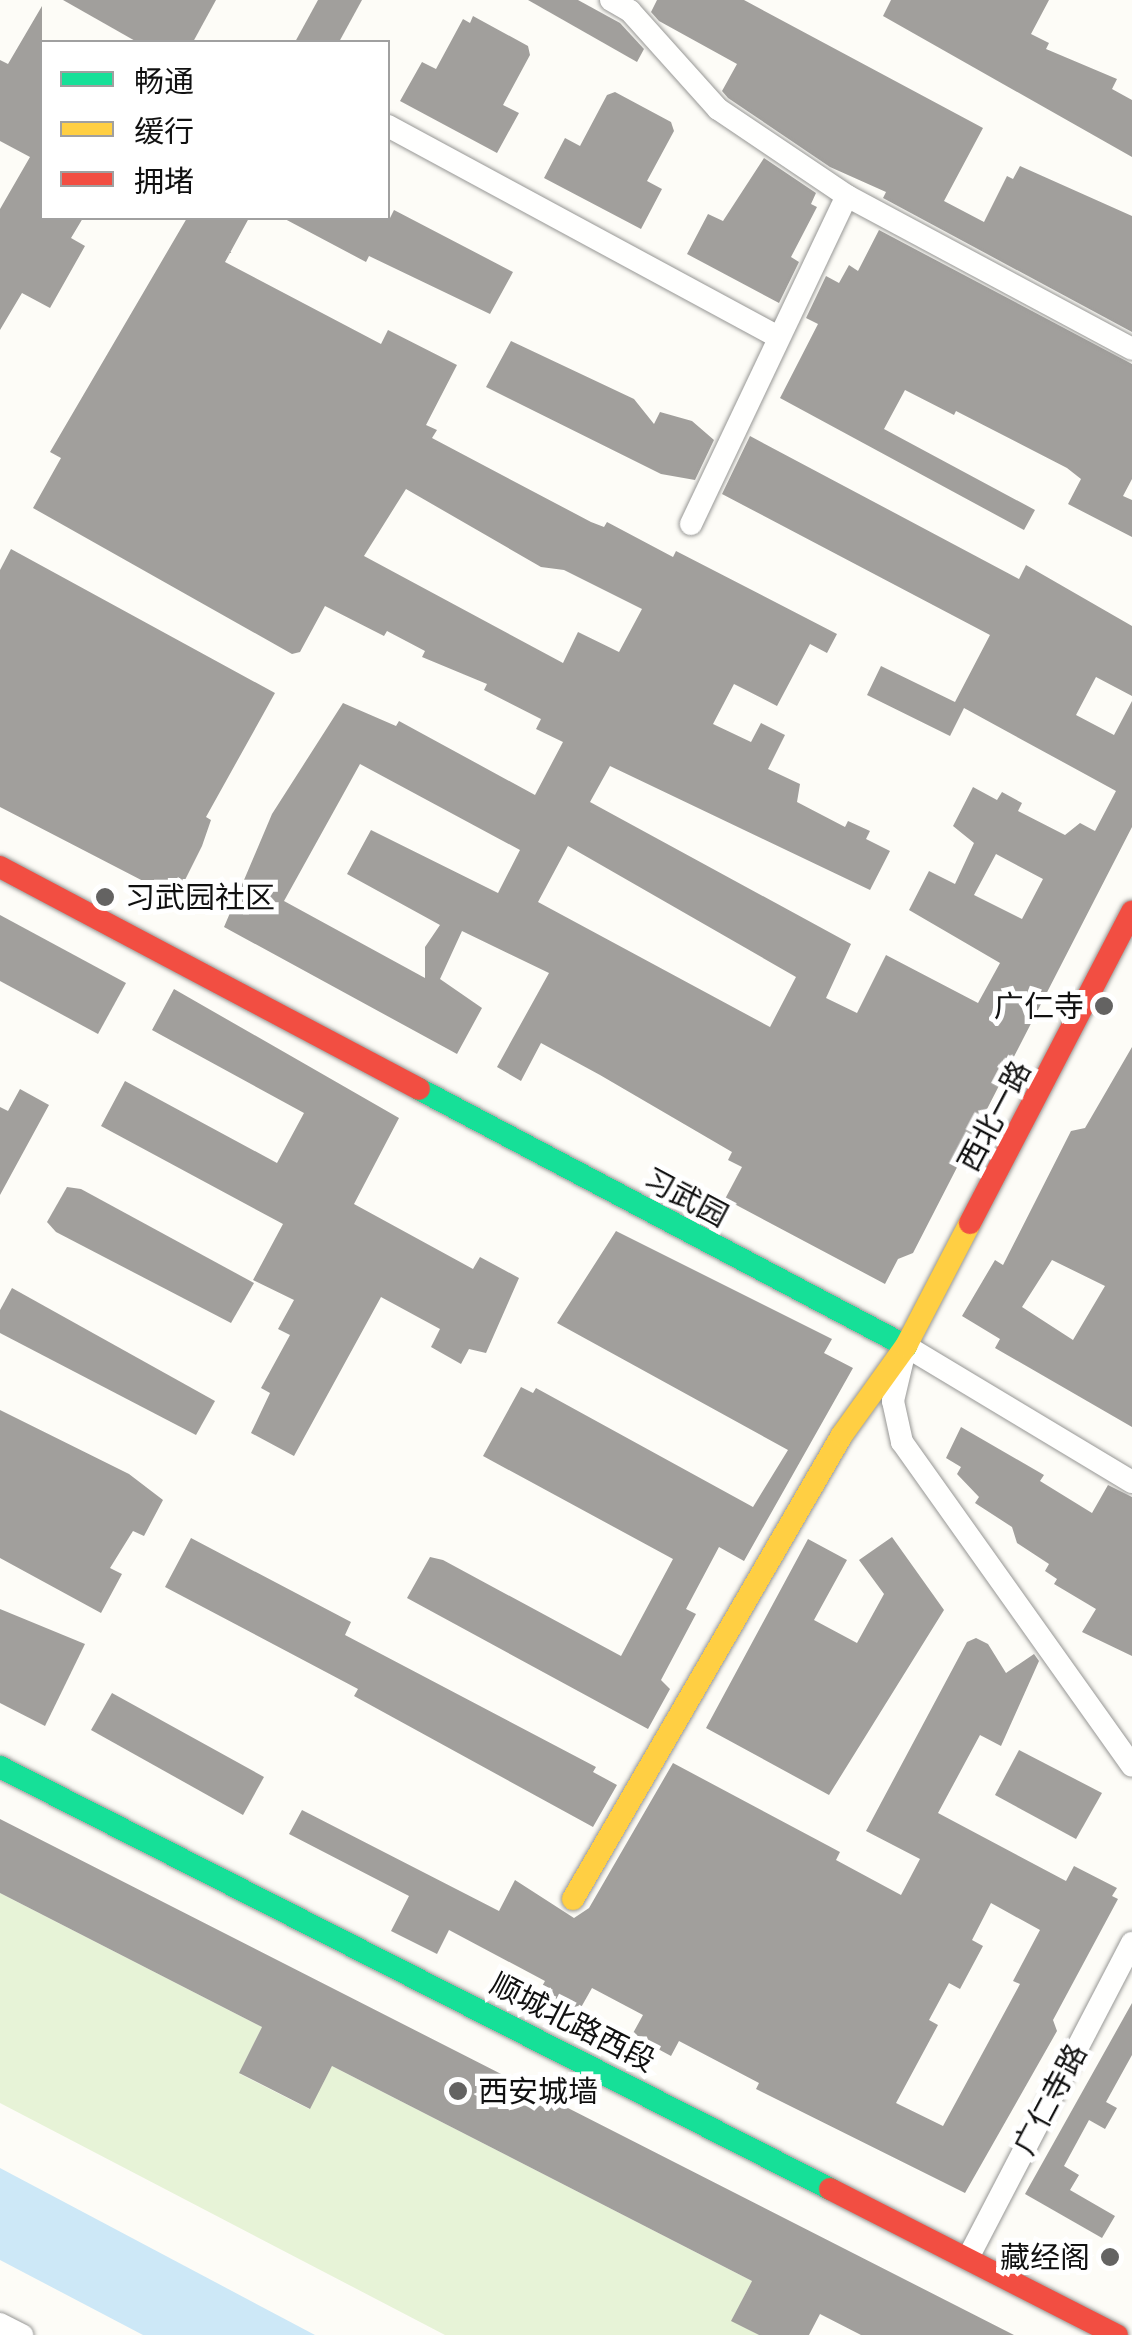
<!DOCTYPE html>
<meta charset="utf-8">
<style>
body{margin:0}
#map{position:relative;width:1132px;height:2335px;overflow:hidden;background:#fdfcf7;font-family:"PT Serif","Noto Sans SC",serif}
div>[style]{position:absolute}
.green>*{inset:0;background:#e7f3d7}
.water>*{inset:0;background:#cde8f7}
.building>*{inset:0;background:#a19f9c}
.roads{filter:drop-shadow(0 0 2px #979795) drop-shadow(0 0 2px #979795)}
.street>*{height:22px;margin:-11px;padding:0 11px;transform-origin:11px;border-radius:11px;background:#fffffe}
.fast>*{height:22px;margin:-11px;padding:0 11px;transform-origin:11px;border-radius:11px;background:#16e098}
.slow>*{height:22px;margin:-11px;padding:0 11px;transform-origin:11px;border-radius:11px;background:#ffcf43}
.jam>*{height:22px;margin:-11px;padding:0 11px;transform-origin:11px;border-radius:11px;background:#f24e42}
.dots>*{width:28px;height:28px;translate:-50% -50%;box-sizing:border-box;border:5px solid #fff;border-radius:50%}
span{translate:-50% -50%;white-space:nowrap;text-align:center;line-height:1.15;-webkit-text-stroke:10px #fff;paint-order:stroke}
.poi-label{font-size:30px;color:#111}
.left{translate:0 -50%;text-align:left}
.right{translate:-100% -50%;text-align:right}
.street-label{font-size:30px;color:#111}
.legend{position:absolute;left:40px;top:40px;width:350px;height:180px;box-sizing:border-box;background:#fff;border:2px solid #a0a0a0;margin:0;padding:12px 18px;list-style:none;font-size:30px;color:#111}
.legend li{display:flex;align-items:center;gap:20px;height:50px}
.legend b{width:50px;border:2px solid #a0a0a0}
</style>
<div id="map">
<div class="green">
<div style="clip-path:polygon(0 1893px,262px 2027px,240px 2074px,309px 2109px,332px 2066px,752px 2281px,732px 2320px,759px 2335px,445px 2335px,0 2103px)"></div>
</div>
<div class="water">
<div style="clip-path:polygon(0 2168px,315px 2335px,143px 2335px,0 2260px)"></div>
</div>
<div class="building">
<div style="clip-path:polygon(63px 0,216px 0,193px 42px,137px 42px)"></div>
<div style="clip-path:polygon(318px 0,362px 0,339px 42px,295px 42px)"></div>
<div style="clip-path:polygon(528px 0,578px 0,620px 23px,644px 49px,637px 62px)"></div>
<div style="clip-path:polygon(657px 0,744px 0,983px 128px,944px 201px,984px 222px,1007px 176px,1013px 179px,1020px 166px,1132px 216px,1132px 332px,883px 198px,886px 192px,830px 167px,728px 98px,722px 91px,737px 64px,659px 21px,651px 12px)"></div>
<div style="clip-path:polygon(891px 0,1049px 0,1031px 34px,1049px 43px,1046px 49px,1117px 79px,1112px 89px,1132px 100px,1132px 157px,883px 16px)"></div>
<div style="clip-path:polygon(42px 6px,42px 218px,83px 218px,71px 238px,85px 246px,50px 308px,22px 293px,0 330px,0 209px,30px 157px,0 141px,0 60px,8px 64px)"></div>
<div style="clip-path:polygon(473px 16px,528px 46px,530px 55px,503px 105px,519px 113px,497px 153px,400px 101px,422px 62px,436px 69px,463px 19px,470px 23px)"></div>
<div style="clip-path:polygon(615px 92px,671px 122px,674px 131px,647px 181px,662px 189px,641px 229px,544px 178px,565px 138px,580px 146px,607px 95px)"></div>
<div style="clip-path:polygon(764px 158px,816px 193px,811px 204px,817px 207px,791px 257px,799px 262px,779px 303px,687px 254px,708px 214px,723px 221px)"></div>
<div style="clip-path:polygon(394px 210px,513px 272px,490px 314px,369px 256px,366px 262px,283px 218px,390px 218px)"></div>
<div style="clip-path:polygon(evenodd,187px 218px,249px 218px,225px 262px,381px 344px,388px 330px,457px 365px,426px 425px,437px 430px,432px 438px,591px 522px,604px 527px,607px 522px,673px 557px,676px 551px,837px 634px,827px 653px,810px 644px,777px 706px,734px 684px,713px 724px,751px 742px,761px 723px,785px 735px,768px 769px,800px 784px,797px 802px,845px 827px,848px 821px,870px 831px,866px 839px,890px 851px,870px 890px,610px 766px,590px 802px,851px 944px,826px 998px,857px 1013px,886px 955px,978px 1003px,1000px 963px,909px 910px,929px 871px,955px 884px,974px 843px,953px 826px,973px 787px,997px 800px,1002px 792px,1022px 803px,1018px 811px,1065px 835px,1080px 823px,1095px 831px,1116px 791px,964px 708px,950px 736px,867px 695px,881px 666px,955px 702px,990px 635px,722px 494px,750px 436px,1019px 579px,1026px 565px,1132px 626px,1132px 696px,1096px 677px,1076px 715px,1114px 735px,1132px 701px,1132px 827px,913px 1253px,898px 1259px,885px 1284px,725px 1199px,742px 1167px,728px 1160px,732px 1152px,600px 1075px,541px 1043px,521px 1081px,497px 1067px,549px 973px,462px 931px,440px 979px,482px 1008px,457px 1054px,224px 927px,272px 814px,343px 703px,396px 726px,399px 721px,535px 795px,563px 742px,536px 729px,541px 719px,484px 690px,487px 684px,422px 657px,425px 651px,387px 631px,384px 636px,325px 606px,300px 652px,292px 654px,33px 508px,61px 458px,50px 452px,187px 218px,406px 489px,541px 567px,564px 570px,642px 609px,619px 652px,578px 632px,563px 663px,364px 556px,406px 489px,187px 218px,360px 764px,520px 850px,498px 893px,371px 830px,347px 874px,440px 925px,425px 947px,425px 978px,284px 901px,360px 764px,187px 218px,568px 846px,796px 977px,770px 1027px,538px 902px,568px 846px,187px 218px,996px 854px,1043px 879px,1022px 919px,974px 895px,996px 854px)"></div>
<div style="clip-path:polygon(879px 230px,1132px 364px,1132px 479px,1123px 496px,1132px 500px,1132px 537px,1068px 504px,1081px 479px,1067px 468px,956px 411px,954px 415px,905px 390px,884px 429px,1035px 510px,1024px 530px,780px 398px,818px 324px,806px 318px,826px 276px,839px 283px,849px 265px,858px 271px)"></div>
<div style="clip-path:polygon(511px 341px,634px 399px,654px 424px,660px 412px,692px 421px,714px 440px,695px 480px,661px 474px,486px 387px)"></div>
<div style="clip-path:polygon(11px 549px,275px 693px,206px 817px,211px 820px,202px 846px,176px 898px,0 807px,0 570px)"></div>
<div style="clip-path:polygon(0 915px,126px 983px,98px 1034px,0 981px)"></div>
<div style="clip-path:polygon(174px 989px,399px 1118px,354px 1204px,473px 1269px,480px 1257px,519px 1278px,486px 1353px,469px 1349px,461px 1364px,431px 1347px,440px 1329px,381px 1297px,294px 1456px,251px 1433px,270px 1393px,261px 1388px,290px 1335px,278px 1329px,294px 1300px,253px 1280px,283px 1224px,101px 1126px,125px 1081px,277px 1163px,304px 1113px,152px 1030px)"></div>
<div style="clip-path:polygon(evenodd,1132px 1047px,1132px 1427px,995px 1348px,1000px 1339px,962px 1316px,995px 1260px,1003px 1265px,1071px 1131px,1085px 1128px,1132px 1047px,1052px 1260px,1105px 1286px,1073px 1340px,1022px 1307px,1052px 1260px)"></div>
<div style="clip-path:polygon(20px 1089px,49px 1105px,0 1195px,0 1107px,8px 1111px)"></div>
<div style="clip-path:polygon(67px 1187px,81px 1189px,254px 1283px,231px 1323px,56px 1232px,47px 1222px)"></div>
<div style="clip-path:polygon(616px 1231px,832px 1339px,824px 1353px,853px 1368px,744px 1561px,719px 1547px,686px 1609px,696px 1614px,661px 1680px,670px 1689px,648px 1729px,407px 1598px,430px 1557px,443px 1560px,621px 1656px,673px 1559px,483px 1456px,521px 1387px,533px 1393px,536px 1388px,753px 1507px,788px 1450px,557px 1323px)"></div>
<div style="clip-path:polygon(12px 1288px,215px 1401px,196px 1435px,0 1333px,0 1310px)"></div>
<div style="clip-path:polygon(0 1410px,129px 1474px,163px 1500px,144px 1536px,133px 1531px,110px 1568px,122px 1574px,101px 1613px,0 1558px)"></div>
<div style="clip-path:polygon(961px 1427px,1044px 1475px,1040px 1481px,1092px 1513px,1108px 1485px,1132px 1497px,1132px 1656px,1082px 1632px,1096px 1609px,1054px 1584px,1057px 1579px,1045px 1571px,1049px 1564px,1017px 1543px,1012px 1527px,975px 1503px,979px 1497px,957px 1474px,961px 1467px,946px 1458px)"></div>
<div style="clip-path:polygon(892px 1537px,944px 1610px,829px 1795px,706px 1728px,808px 1539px,847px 1560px,814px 1620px,857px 1643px,884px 1594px,859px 1560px)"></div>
<div style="clip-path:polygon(191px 1538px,351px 1622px,345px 1635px,596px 1767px,593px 1772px,617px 1785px,593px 1827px,354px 1696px,358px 1689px,165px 1587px)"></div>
<div style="clip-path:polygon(0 1609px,85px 1644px,45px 1726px,0 1703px)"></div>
<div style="clip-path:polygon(evenodd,976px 1638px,988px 1644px,1006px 1673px,1034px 1654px,1039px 1661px,1001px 1746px,980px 1735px,938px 1813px,1066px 1881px,1074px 1866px,1117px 1888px,1112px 1896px,1118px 1899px,1053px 2020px,1057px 2031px,965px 2193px,756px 2089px,759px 2083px,679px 2041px,671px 2056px,632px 2035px,643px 2015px,592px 1988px,579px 2011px,540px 1990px,545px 1981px,449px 1930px,437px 1954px,391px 1931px,409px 1896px,289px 1834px,302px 1810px,499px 1911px,515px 1880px,574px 1918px,589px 1908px,673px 1763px,840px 1852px,836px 1860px,901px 1895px,920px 1859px,866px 1831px,967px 1642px,976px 1638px,991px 1903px,1040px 1930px,1013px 1981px,1020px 1984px,943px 2126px,896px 2103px,938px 2025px,929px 2020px,949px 1983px,960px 1989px,983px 1946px,972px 1940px,991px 1903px)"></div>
<div style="clip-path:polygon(112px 1693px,264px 1777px,243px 1815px,91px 1730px)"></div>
<div style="clip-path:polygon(1019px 1750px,1102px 1793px,1076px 1839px,995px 1795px)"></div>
<div style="clip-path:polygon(0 1819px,1014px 2335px,861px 2335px,820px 2314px,809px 2335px,759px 2335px,731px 2321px,752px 2281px,332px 2066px,310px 2109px,239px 2073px,262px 2027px,0 1893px)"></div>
<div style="clip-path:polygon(1132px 2003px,1132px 2055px,1106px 2102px,1117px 2108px,1105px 2129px,1089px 2120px,1064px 2166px,1079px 2175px,1070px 2190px,1115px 2216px,1102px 2238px,1025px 2194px)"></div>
</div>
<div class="roads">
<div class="street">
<div style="left:611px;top:0;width:22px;rotate:30deg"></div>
<div style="left:630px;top:11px;width:132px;rotate:48.1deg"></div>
<div style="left:718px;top:109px;width:156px;rotate:34deg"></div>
<div style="left:847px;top:196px;width:323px;rotate:28.2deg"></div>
<div style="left:388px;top:126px;width:442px;rotate:28.4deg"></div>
<div style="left:691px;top:524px;width:363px;rotate:-64.6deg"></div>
<div style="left:1132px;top:1482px;width:264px;rotate:-149deg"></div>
<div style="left:906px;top:1346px;width:57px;rotate:103.3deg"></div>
<div style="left:893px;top:1401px;width:42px;rotate:77.6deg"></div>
<div style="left:902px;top:1442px;width:397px;rotate:54.6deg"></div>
<div style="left:969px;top:2256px;width:353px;rotate:-62.5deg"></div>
<div style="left:0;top:2324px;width:25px;rotate:27deg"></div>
</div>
<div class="fast">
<div style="left:419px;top:1089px;width:551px;rotate:27.82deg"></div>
<div style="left:0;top:1767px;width:931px;rotate:26.95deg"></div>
</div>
<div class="slow">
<div style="left:573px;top:1899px;width:536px;rotate:-59.9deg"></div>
<div style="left:842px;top:1435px;width:110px;rotate:-54.3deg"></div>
<div style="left:906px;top:1346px;width:139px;rotate:-62.5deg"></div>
</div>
<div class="jam">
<div style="left:0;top:867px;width:474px;rotate:27.9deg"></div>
<div style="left:970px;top:1223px;width:351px;rotate:-62.5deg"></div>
<div style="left:830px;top:2189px;width:322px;rotate:27deg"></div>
</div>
</div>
<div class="dots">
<div style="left:105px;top:897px;background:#646362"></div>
<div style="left:1104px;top:1006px;background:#646362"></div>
<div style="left:458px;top:2091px;background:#646362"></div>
<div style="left:1110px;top:2257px;background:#646362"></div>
</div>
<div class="poi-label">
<span class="left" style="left:125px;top:897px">习武园社区</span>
<span class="right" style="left:1084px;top:1006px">广仁寺</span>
<span class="left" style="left:478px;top:2091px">西安城墙</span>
<span class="right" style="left:1090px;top:2257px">藏经阁</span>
</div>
<div class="street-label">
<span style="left:994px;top:1116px;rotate:-62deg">西北一路</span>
<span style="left:686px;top:1197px;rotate:28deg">习武园</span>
<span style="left:573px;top:2022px;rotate:27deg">顺城北路西段</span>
<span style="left:1050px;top:2099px;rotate:-62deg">广仁寺路</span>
</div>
<ul class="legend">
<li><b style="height:12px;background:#16e098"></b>畅通</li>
<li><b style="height:12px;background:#ffcf43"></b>缓行</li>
<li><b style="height:12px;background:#f24e42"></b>拥堵</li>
</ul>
</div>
